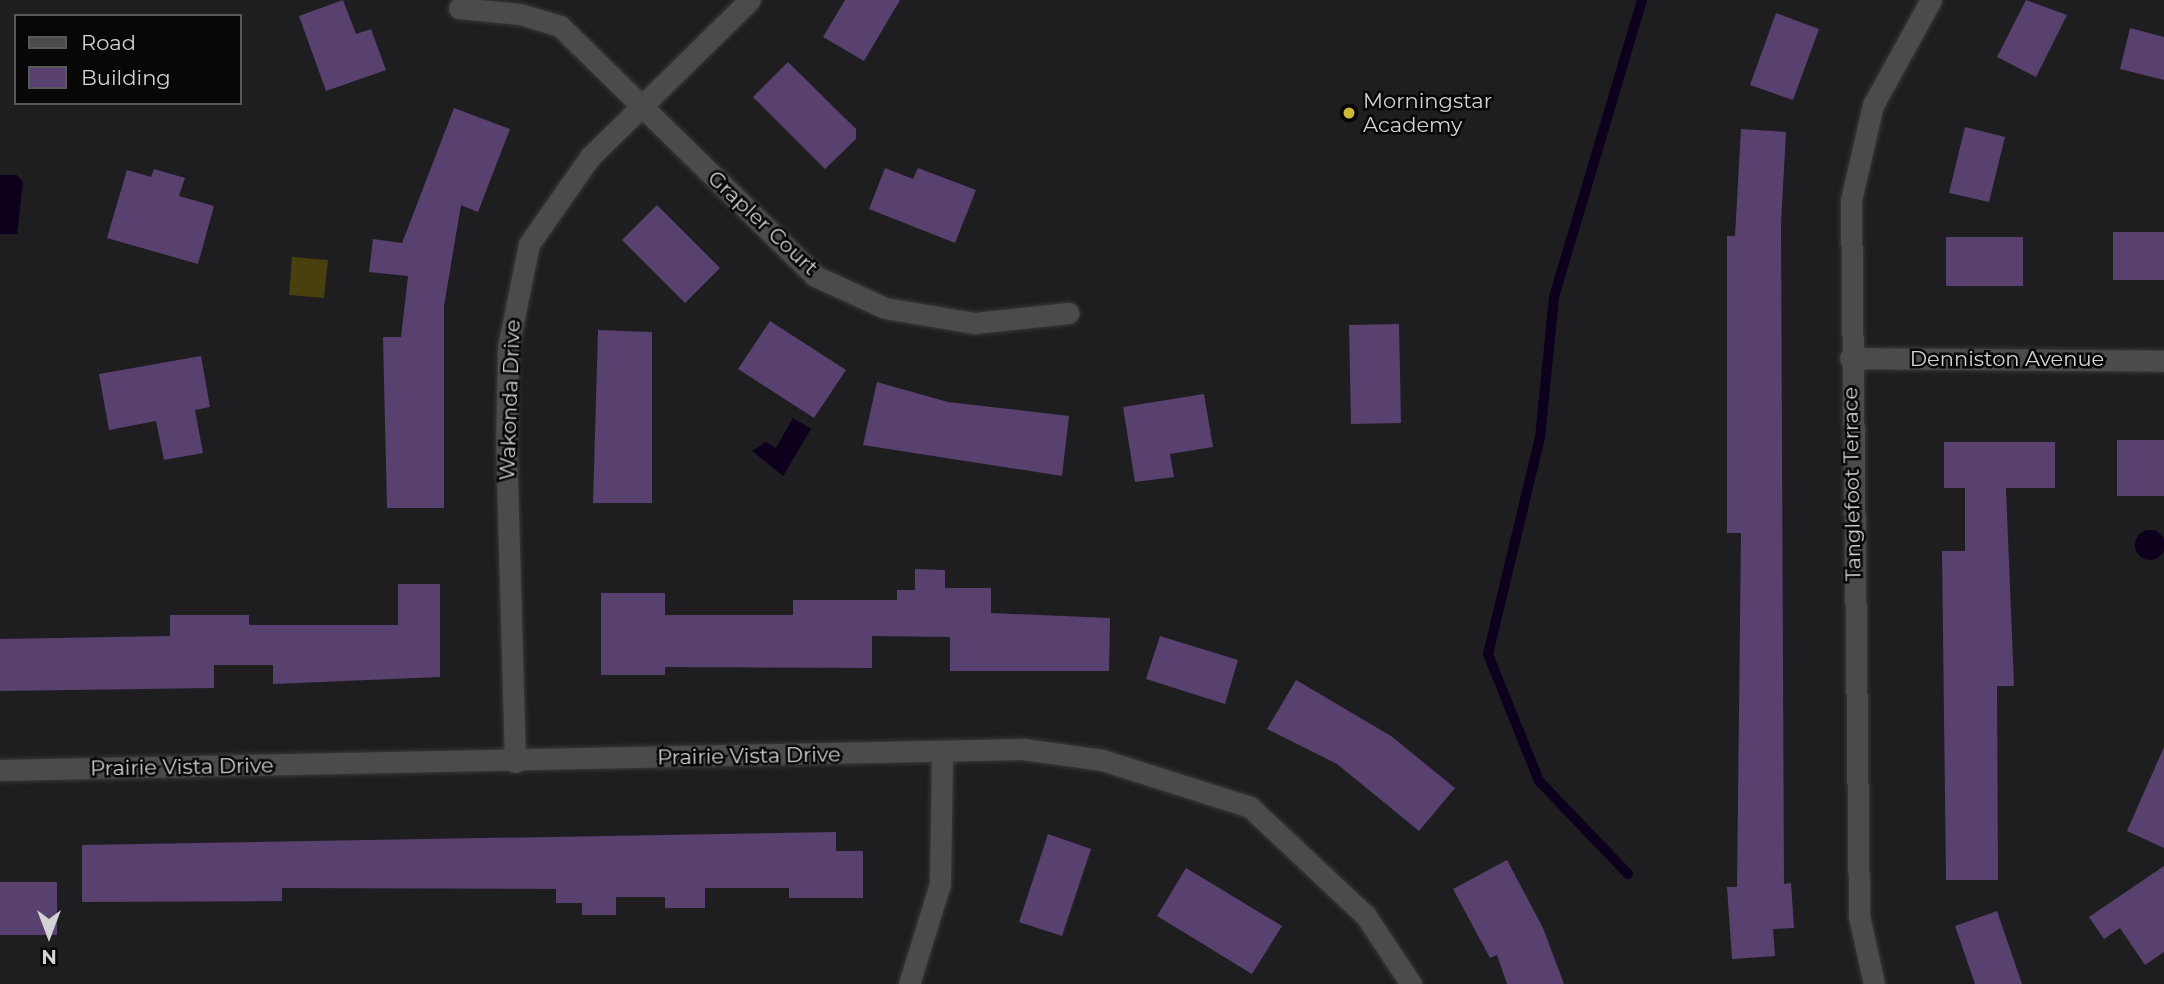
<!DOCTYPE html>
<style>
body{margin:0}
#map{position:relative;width:2164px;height:984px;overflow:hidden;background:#1e1d20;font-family:Montserrat,sans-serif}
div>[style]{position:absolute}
.green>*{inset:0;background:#48400f}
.water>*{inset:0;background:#0d001c}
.round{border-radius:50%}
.stream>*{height:10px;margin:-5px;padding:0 5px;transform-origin:5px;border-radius:5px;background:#0d001c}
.building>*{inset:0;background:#58416e}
.roads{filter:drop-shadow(0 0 2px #39383a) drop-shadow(0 0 2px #39383a)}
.street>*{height:21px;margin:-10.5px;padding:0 10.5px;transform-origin:10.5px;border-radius:10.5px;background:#4b4a4d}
.dots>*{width:19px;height:19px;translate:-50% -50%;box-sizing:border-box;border:4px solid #080708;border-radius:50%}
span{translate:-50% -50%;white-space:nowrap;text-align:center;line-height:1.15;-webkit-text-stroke:5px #080708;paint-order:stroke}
.poi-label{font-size:21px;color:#d3d2d4}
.left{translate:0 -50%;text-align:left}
.street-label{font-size:21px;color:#d3d2d4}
.legend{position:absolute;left:14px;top:14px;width:228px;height:91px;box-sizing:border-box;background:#080708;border:2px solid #59585a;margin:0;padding:9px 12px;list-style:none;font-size:21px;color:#d3d2d4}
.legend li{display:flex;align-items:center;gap:14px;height:35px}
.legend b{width:35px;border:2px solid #59585a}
.north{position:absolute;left:14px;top:900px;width:70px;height:70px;-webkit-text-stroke:5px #080708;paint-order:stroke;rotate:180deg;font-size:19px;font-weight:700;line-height:28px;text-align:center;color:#d3d2d4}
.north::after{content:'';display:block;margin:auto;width:24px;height:32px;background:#d3d2d4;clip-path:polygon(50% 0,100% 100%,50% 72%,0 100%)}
</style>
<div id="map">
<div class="green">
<div style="clip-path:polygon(292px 257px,328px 260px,324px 298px,289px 295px)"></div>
</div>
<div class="water">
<div style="clip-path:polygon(0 175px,17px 175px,23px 182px,17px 234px,0 234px)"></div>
<div style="clip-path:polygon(793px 418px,811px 429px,783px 476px,752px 451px,766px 442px,776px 448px)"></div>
<div class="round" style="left:2135px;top:530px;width:30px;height:30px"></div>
</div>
<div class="stream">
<div style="left:1628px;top:874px;width:129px;rotate:-133.7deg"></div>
<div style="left:1539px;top:781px;width:137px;rotate:-111.9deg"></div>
<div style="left:1488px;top:654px;width:222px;rotate:-76.5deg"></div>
<div style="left:1540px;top:438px;width:142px;rotate:-84.3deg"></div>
<div style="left:1554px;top:297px;width:310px;rotate:-73.5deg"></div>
</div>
<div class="building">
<div style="clip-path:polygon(343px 0,356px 34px,371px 29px,386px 70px,326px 91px,299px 16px)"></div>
<div style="clip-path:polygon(845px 0,900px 0,864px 61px,823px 37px)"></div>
<div style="clip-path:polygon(2026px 0,2067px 15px,2036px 77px,1997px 57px)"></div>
<div style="clip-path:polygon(1776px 13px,1819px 29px,1793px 100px,1750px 85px)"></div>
<div style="clip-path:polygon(2130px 28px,2164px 37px,2164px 80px,2120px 69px)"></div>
<div style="clip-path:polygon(788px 62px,856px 129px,856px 139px,825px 169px,753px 97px)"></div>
<div style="clip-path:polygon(454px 108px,510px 129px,478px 212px,461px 205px,444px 306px,444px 508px,387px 508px,383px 337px,401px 337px,408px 276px,369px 272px,373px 239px,402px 243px)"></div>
<div style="clip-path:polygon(1965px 127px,2005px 137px,1989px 202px,1949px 193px)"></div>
<div style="clip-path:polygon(1741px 129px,1786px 132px,1781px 224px,1784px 884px,1791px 883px,1794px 928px,1773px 929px,1775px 956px,1732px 959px,1727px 887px,1737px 887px,1741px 533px,1727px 533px,1727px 236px,1735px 236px)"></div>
<div style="clip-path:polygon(885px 168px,913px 179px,918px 168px,976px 190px,955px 243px,869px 209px)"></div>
<div style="clip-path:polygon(154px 169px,185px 178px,179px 196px,214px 206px,198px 264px,107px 238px,127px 170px,151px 177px)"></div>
<div style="clip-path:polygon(657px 205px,720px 268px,685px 303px,622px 240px)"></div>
<div style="clip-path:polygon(2113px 232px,2164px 232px,2164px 280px,2113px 280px)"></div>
<div style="clip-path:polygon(1946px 237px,2023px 237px,2023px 286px,1946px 286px)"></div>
<div style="clip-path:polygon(770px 321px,846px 370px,814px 418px,738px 369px)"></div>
<div style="clip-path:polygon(1399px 324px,1401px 423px,1351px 424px,1349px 325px)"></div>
<div style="clip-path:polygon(598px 330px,652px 332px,652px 503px,593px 503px)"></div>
<div style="clip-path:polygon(201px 356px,210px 407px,195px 410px,203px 453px,164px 460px,156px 421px,109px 430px,99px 374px)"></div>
<div style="clip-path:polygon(877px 382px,948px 402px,1069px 416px,1062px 476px,863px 445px)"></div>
<div style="clip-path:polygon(1204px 394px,1213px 447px,1170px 454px,1174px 477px,1135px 482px,1123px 407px)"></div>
<div style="clip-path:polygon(2117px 440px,2164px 440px,2164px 496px,2117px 496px)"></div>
<div style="clip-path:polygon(1944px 442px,2055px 442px,2055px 488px,2006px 488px,2014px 686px,1997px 686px,1998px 880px,1946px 880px,1942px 551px,1965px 551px,1965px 488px,1944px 488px)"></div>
<div style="clip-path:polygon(915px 569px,945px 570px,945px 588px,991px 588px,991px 613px,1110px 618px,1109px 671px,950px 671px,950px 637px,872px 636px,872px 668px,665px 667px,665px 675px,601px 675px,601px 593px,665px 593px,665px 615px,793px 615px,793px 600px,897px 600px,897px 590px,915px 590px)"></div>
<div style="clip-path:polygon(398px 584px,440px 584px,440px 677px,273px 684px,273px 665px,214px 665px,214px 688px,0 691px,0 639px,170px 636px,170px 615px,249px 615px,249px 625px,398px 625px)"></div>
<div style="clip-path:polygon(1160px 636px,1238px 660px,1225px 704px,1146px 679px)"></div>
<div style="clip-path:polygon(1296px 680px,1391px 736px,1455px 788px,1419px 831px,1337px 764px,1267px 729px)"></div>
<div style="clip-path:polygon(2164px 747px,2164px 848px,2127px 831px)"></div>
<div style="clip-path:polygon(836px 832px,836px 851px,863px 851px,863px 898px,789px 898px,789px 888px,705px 888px,705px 908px,665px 908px,665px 897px,616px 897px,616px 915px,582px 915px,582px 903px,556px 903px,556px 889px,282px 888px,282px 901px,82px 902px,82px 845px)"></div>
<div style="clip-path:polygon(1048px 834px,1091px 849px,1062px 936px,1019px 922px)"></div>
<div style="clip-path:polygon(1507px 860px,1543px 928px,1564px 984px,1507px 984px,1497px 955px,1490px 958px,1453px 889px)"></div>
<div style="clip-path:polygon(2164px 866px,2164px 952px,2145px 965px,2120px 928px,2104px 939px,2089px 917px)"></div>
<div style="clip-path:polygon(1186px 868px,1282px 926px,1252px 974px,1157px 916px)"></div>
<div style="clip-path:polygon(0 882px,57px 882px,57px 935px,0 935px)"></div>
<div style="clip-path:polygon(1997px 911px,2022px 984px,1975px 984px,1955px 926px)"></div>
</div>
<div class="roads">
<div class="street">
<div style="left:459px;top:8px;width:61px;rotate:5.6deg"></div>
<div style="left:520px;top:14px;width:42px;rotate:16.7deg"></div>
<div style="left:560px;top:26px;width:357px;rotate:44.4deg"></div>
<div style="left:815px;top:276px;width:77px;rotate:24.6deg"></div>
<div style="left:885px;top:308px;width:91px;rotate:9.5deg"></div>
<div style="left:975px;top:323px;width:94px;rotate:-6.1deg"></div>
<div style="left:1850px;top:358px;width:314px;rotate:0.5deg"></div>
<div style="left:515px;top:762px;width:317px;rotate:-91.6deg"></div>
<div style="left:506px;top:445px;width:98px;rotate:-88.8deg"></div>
<div style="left:508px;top:347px;width:105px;rotate:-78.5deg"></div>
<div style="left:529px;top:244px;width:106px;rotate:-55deg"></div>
<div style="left:590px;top:157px;width:224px;rotate:-44.5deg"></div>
<div style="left:0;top:770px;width:1023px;rotate:-1.18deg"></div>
<div style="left:1023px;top:749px;width:80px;rotate:7.9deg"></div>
<div style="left:1102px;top:760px;width:155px;rotate:17.6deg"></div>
<div style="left:1250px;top:807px;width:159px;rotate:43.2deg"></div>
<div style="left:1366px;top:916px;width:82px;rotate:56.5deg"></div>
<div style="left:909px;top:984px;width:105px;rotate:-72.8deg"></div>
<div style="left:940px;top:884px;width:133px;rotate:-89.1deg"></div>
<div style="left:1874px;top:984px;width:70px;rotate:-102.4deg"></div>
<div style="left:1859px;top:916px;width:716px;rotate:-90.64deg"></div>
<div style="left:1851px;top:200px;width:98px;rotate:-77deg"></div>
<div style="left:1873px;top:105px;width:120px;rotate:-61.1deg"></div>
</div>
</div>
<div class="dots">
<div style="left:1349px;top:113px;background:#cdb938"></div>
</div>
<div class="poi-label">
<span class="left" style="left:1363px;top:113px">Morningstar<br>Academy</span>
</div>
<div class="street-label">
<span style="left:763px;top:223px;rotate:43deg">Grapler Court</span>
<span style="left:2007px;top:359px">Denniston Avenue</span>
<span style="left:510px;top:400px;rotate:-88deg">Wakonda Drive</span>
<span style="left:1852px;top:484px;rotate:-91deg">Tanglefoot Terrace</span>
<span style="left:749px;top:756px;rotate:-1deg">Prairie Vista Drive</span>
<span style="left:182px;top:767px;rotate:-1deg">Prairie Vista Drive</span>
</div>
<ul class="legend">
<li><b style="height:9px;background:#4b4a4d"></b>Road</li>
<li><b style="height:19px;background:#58416e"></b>Building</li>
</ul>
<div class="north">N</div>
</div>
